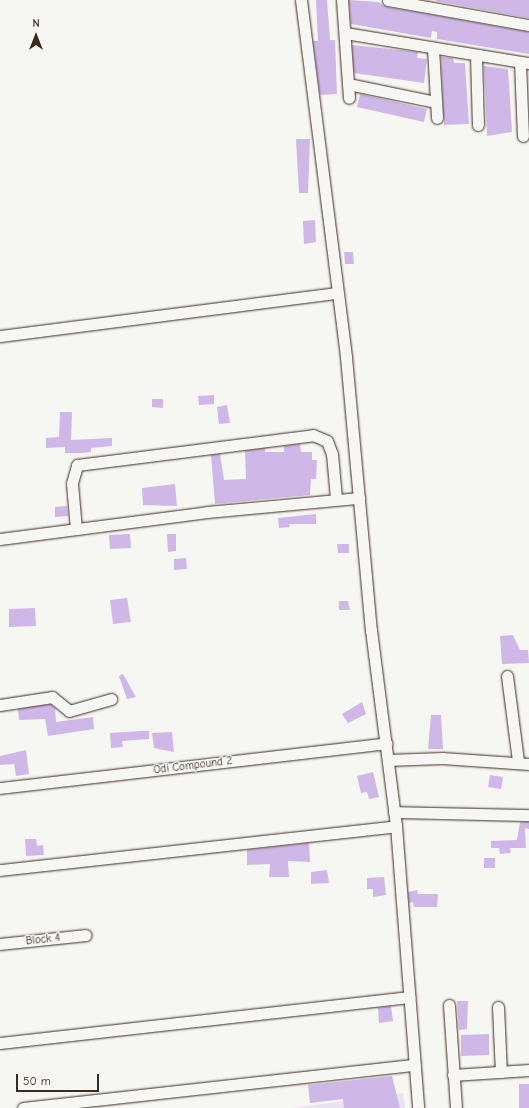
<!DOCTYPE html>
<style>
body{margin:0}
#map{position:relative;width:529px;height:1108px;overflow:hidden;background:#f6f6f2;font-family:"Comic Neue",sans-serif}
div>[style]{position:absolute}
.built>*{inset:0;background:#eae3ef}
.building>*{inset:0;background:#cfb8e8}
.roads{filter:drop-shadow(0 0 1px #3b2a1e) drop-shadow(0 0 1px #3b2a1e)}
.street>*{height:11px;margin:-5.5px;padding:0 5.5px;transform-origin:5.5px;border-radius:5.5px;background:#f6f6f2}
span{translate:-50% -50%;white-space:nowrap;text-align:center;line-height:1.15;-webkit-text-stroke:3px #f6f6f2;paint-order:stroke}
.street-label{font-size:11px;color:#3b2a1e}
.north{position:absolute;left:16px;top:16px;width:40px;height:40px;-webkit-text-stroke:3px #f6f6f2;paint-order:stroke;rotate:0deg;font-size:11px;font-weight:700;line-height:16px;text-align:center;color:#3b2a1e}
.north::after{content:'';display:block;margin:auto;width:14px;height:18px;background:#3b2a1e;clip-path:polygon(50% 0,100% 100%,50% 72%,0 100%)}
.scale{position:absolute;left:16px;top:1074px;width:83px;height:18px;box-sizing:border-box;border:2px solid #3b2a1e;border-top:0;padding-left:5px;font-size:12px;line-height:14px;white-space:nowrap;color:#3b2a1e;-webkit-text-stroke:3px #f6f6f2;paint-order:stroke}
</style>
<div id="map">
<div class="built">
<div style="clip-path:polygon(403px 1093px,405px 1108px,293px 1108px)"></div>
</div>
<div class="building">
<div style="clip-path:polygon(316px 0,327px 0,330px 40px,335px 40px,337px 94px,320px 95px,313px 41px,318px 41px)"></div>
<div style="clip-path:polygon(349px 0,378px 2px,387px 7px,529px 32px,529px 54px,437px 39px,437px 32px,432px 31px,431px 38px,351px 24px)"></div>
<div style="clip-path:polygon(436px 0,529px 0,529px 18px,436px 1px)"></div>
<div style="clip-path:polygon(352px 45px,418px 52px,417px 58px,427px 59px,424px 83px,354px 73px)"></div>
<div style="clip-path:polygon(441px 57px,453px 58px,454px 63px,465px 63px,469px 124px,444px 125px)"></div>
<div style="clip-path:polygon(484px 66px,508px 69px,512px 132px,487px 136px)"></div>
<div style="clip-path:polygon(360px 94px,427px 109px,424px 122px,357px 107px)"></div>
<div style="clip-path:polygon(296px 139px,310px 139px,308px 193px,299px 193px)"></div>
<div style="clip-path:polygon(315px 220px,316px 242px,304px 244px,303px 221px)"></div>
<div style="clip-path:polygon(344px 252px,353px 252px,354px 264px,345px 264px)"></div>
<div style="clip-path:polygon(214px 395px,214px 404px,199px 405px,198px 396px)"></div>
<div style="clip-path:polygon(152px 399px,163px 399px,163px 408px,152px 407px)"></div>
<div style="clip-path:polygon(227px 405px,230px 423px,219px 424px,217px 407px)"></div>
<div style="clip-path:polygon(60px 412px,72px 412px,71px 440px,112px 438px,112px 446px,91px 448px,91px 452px,82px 453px,65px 453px,65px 447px,46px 448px,46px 438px,59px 437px)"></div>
<div style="clip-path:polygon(300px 444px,301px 452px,312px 452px,312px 460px,317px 460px,316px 479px,311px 479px,310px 495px,215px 504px,211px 455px,220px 454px,224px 480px,246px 479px,245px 451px,265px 448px,265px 452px,284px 452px,284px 446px)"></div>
<div style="clip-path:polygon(175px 484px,177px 506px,143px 505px,142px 488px)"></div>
<div style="clip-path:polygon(67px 506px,68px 516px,55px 517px,55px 507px)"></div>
<div style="clip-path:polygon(316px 514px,316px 524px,289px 524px,290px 527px,279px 528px,278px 518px)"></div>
<div style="clip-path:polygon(130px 534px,131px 548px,110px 549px,109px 535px)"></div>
<div style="clip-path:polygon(167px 534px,176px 534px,176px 551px,168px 552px)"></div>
<div style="clip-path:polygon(337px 544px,349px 544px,349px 553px,338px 553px)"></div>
<div style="clip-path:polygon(186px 558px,187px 569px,174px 570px,174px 559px)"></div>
<div style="clip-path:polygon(127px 598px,131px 622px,113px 624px,110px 600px)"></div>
<div style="clip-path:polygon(339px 601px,348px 601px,350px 610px,339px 610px)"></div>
<div style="clip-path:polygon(35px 608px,36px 626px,9px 627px,9px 609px)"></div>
<div style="clip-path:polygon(513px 635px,520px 650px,528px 650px,529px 663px,502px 664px,500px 636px)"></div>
<div style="clip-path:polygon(123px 674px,136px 697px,127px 699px,119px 676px)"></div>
<div style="clip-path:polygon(362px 702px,366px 714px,348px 723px,342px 714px)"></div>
<div style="clip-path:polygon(50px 704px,55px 708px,56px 722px,93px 717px,94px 729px,48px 736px,45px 719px,19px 720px,18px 709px)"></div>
<div style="clip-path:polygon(431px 715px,441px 715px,443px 749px,428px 749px)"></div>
<div style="clip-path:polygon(141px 731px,149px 731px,149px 739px,122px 741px,123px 747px,111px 748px,110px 733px)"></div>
<div style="clip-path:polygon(172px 732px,174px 752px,154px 748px,152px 733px)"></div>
<div style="clip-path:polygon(26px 750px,29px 774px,16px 776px,14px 764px,0 765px,0 756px)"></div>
<div style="clip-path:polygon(373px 772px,379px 797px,369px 799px,367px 792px,361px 793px,357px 776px)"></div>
<div style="clip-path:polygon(490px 775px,503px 777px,501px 789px,488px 787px)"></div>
<div style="clip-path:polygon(520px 822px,529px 822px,529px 829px,525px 828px,526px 848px,510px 848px,511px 853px,500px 854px,499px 848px,491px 848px,491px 841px,517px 840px)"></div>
<div style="clip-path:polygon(25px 839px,36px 839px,37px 846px,43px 845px,44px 855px,26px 856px)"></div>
<div style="clip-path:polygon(309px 843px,310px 862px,288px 861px,289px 877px,269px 877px,270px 864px,247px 865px,247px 850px)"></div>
<div style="clip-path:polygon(484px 858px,495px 858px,495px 868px,484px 868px)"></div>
<div style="clip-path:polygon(327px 870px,329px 883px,311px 884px,311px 872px)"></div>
<div style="clip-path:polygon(384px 877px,386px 895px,373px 897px,373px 889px,367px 889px,367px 878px)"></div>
<div style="clip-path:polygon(417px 890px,418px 894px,438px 894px,437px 907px,414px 907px,413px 902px,409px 903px,408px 892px)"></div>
<div style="clip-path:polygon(457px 1001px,468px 1001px,467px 1029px,459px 1030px)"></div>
<div style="clip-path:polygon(391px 1006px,393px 1021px,379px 1023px,378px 1008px)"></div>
<div style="clip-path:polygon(489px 1034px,489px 1055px,461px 1056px,461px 1035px)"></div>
<div style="clip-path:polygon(392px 1076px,400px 1108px,344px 1108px,343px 1099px,310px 1103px,308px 1085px)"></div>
<div style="clip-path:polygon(519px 1084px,529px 1084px,529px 1108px,519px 1108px)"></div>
</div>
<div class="roads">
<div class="street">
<div style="left:301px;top:0;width:360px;rotate:82.8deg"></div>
<div style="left:346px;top:357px;width:274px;rotate:84.8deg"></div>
<div style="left:371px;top:630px;width:198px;rotate:82.7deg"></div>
<div style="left:396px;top:826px;width:283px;rotate:85.5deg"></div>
<div style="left:342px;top:0;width:98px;rotate:85.9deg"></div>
<div style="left:388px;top:0;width:143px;rotate:10.1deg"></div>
<div style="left:345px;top:33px;width:186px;rotate:9.3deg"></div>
<div style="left:433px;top:48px;width:70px;rotate:86.7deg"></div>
<div style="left:476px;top:55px;width:70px;rotate:88.4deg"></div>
<div style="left:520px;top:62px;width:74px;rotate:87.7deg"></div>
<div style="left:348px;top:84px;width:90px;rotate:11.6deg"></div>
<div style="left:0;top:336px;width:340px;rotate:-7.3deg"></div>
<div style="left:76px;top:529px;width:46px;rotate:-95deg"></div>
<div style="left:72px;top:483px;width:19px;rotate:-74deg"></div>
<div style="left:77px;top:465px;width:238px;rotate:-7.2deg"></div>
<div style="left:313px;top:435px;width:15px;rotate:23deg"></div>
<div style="left:327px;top:441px;width:14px;rotate:69deg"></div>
<div style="left:332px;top:454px;width:44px;rotate:84.8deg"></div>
<div style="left:0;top:539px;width:209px;rotate:-7.4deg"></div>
<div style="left:207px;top:512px;width:153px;rotate:-5.3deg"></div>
<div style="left:507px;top:676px;width:86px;rotate:82.6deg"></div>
<div style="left:0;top:705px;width:53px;rotate:-8.7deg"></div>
<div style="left:52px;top:697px;width:22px;rotate:39deg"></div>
<div style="left:69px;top:711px;width:44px;rotate:-15.9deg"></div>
<div style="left:388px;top:760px;width:54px;rotate:-2.1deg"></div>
<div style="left:442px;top:758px;width:87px;rotate:3.9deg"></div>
<div style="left:0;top:788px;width:389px;rotate:-6.6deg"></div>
<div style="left:394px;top:812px;width:135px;rotate:1.3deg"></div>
<div style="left:0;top:870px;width:398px;rotate:-6.3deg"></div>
<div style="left:0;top:944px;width:86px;rotate:-6deg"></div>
<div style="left:449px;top:1005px;width:103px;rotate:86.1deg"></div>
<div style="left:498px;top:1007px;width:65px;rotate:87.4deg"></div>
<div style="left:0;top:1043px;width:412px;rotate:-6.4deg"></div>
<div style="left:453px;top:1075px;width:76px;rotate:-3.8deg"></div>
<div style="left:23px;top:1108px;width:394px;rotate:-6.3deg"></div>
</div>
</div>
<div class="street-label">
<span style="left:193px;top:766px;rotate:-7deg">Odi Compound 2</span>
<span style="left:43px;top:940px;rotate:-6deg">Block 4</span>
</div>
<div class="north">N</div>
<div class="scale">50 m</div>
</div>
